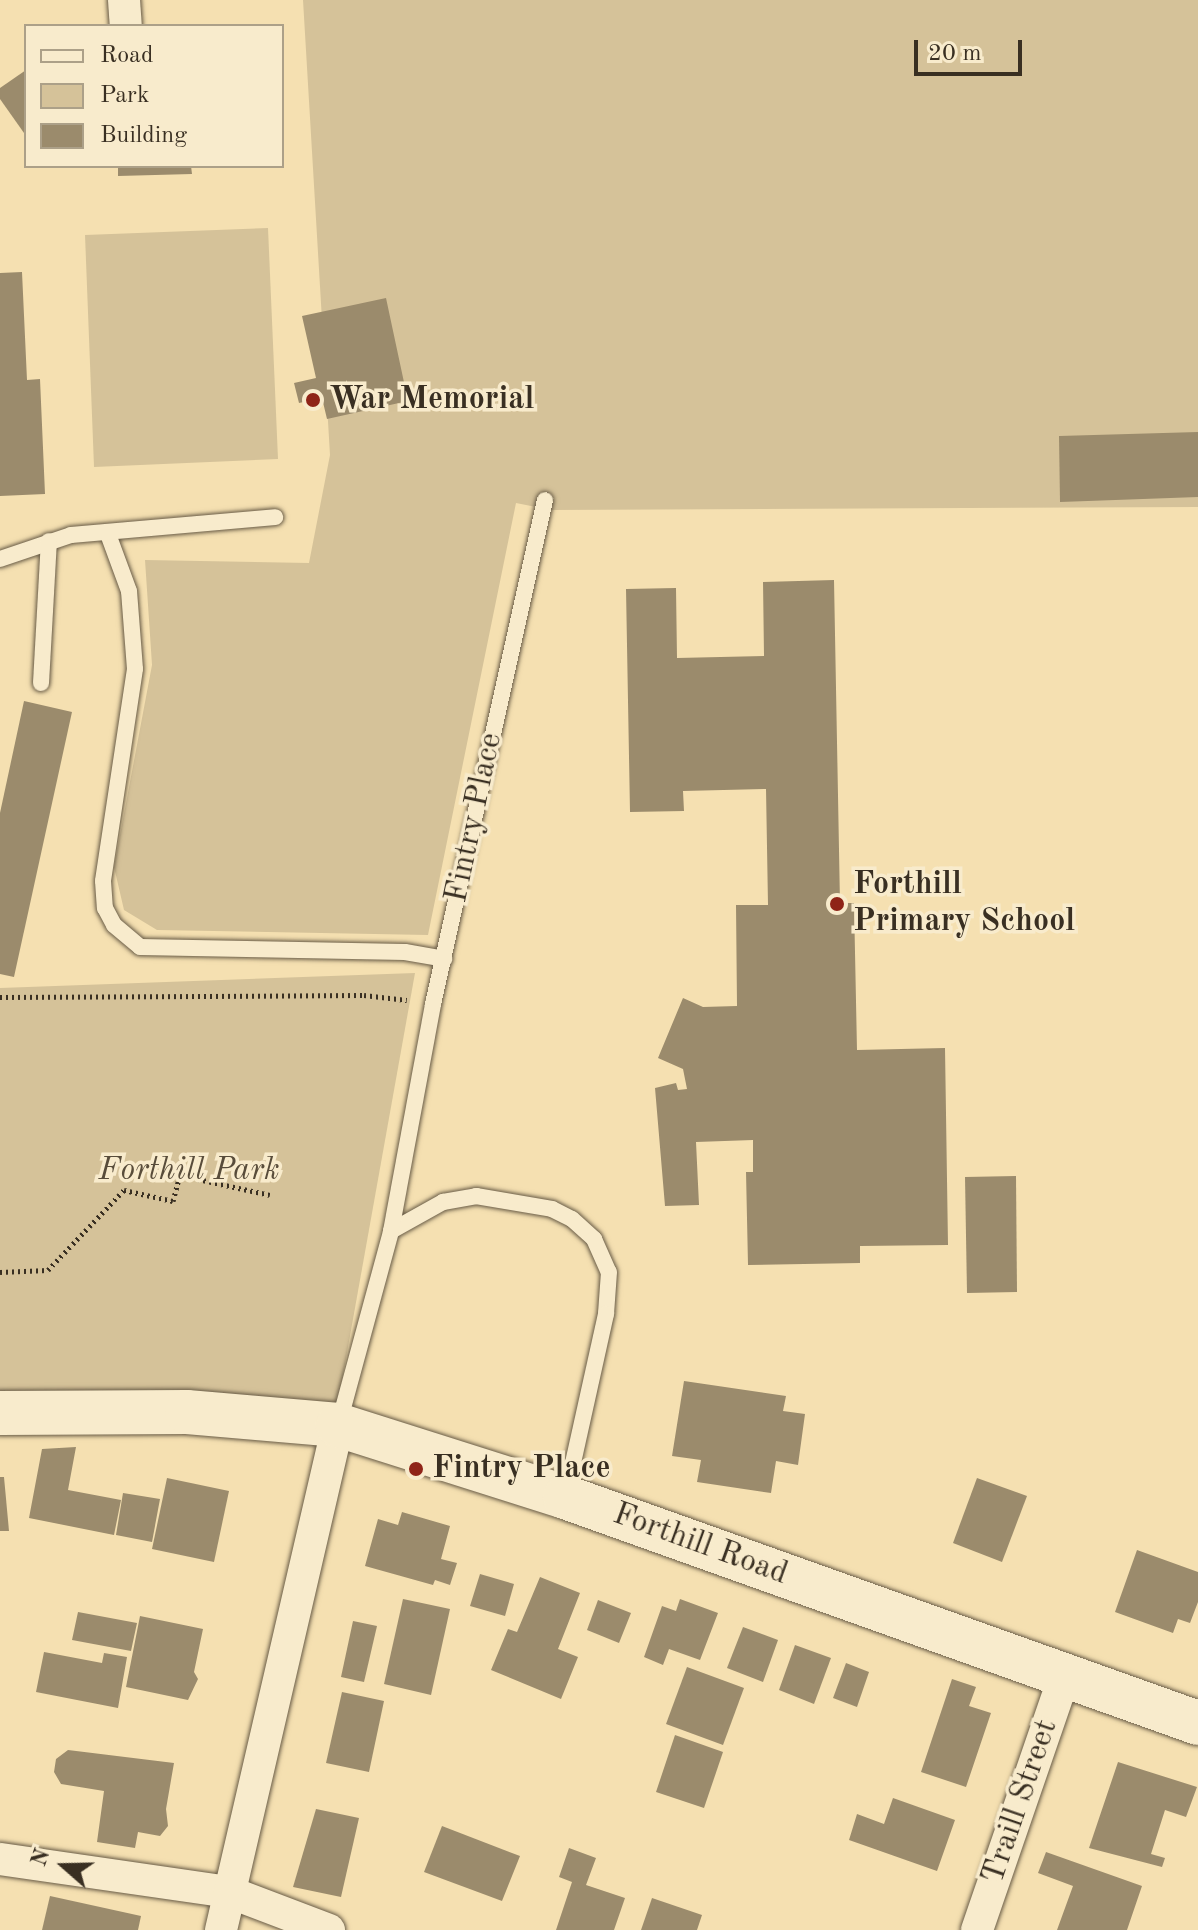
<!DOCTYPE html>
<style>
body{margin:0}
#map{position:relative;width:1198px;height:1930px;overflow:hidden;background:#f5e0b1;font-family:"Old Standard TT",serif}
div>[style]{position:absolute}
.green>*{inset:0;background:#d5c299}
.building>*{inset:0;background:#9b8b6c}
.path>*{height:5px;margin-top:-2.5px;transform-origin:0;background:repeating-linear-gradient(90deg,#392f22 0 2px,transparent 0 6px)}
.roads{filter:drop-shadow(0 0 2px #685b46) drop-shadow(0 0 2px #685b46)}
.lane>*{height:16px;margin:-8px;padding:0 8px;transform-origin:8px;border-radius:8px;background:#f8ebcc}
.street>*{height:32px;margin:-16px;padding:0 16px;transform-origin:16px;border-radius:16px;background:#f8ebcc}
.secondary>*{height:44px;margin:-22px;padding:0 22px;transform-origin:22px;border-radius:22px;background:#f8ebcc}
.dots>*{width:22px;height:22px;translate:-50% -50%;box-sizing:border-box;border:4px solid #f8ebcc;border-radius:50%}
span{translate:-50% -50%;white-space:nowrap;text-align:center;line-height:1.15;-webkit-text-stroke:7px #f8ebcc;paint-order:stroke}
.poi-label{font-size:32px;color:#392f22;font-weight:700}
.left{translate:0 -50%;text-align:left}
.street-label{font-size:32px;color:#392f22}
.park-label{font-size:32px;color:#584c3a;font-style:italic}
.legend{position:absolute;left:24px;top:24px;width:260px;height:144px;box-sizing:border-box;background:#f8ebcc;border:2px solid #aca088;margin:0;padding:10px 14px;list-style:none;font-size:24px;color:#392f22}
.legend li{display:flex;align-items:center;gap:16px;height:40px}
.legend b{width:40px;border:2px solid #aca088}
.north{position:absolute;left:24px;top:1826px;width:80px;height:80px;-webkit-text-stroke:6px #f8ebcc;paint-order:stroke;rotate:290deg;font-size:22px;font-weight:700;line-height:32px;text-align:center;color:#392f22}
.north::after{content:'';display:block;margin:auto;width:28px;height:36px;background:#392f22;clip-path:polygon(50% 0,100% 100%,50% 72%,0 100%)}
.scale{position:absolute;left:914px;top:40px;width:108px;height:36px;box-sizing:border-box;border:4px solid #392f22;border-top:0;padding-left:10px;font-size:24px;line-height:28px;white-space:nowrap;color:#392f22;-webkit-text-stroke:6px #f8ebcc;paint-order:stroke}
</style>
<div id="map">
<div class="green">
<div style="clip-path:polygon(303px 0,1198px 0,1198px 507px,551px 510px,516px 503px,428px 935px,157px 930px,124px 910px,114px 867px,152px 665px,145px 560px,309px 563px,330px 455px)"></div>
<div style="clip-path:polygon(268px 228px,278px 459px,94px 467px,85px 235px)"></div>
<div style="clip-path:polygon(415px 973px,336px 1414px,0 1394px,0 988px)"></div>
</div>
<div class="building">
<div style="clip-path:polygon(26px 70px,26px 131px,24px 133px,0 99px,0 88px)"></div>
<div style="clip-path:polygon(118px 166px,191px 166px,192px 174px,118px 176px)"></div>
<div style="clip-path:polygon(22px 272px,27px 380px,40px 379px,45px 494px,0 496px,0 273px)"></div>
<div style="clip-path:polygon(386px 298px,408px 401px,327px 419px,322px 398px,299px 403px,294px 383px,316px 378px,302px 316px)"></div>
<div style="clip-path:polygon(1198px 432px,1198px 497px,1060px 502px,1059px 436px)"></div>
<div style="clip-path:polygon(834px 580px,840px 903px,854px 903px,857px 1050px,945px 1048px,948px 1245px,860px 1246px,860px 1263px,748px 1265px,746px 1172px,753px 1172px,753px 1140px,696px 1142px,699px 1205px,665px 1206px,655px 1088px,676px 1083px,678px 1090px,687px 1089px,683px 1069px,658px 1058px,683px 998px,703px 1007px,737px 1006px,736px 905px,768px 905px,766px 789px,683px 791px,684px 811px,630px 812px,626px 589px,676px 588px,677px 658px,764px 656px,763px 582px)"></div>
<div style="clip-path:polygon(24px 701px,72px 712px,14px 977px,0 974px,0 813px)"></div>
<div style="clip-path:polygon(1016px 1176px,1017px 1292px,967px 1293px,965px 1177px)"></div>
<div style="clip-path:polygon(684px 1381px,786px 1396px,783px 1411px,805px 1414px,798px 1465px,776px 1461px,771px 1493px,697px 1482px,701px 1460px,672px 1456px)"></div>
<div style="clip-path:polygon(76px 1447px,68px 1490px,121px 1500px,114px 1535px,29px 1518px,42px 1449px)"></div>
<div style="clip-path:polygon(0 1477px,4px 1477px,9px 1531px,0 1531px)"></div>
<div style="clip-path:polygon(167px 1478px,229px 1491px,214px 1562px,152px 1549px)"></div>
<div style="clip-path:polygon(977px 1478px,1027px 1496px,1002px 1562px,953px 1543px)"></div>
<div style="clip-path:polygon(123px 1493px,160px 1499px,152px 1542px,116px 1535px)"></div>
<div style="clip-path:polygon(402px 1512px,450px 1526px,441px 1559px,457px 1563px,450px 1585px,435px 1580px,433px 1585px,365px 1566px,378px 1519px,398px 1525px)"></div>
<div style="clip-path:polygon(1137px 1550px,1198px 1572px,1198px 1602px,1190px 1623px,1178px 1619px,1173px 1633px,1115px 1612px)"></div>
<div style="clip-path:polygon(480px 1574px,514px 1584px,505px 1616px,470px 1606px)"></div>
<div style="clip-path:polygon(540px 1577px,580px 1593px,558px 1649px,578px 1657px,561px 1699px,491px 1670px,508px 1629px,517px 1632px)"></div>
<div style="clip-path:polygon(403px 1599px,450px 1609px,431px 1695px,384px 1684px)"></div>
<div style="clip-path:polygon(680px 1599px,718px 1613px,700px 1660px,669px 1649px,663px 1665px,644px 1657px,662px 1606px,676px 1611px)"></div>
<div style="clip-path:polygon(598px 1600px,631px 1613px,619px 1643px,587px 1630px)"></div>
<div style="clip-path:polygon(78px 1612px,137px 1623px,131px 1651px,72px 1640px)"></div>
<div style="clip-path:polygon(140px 1616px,203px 1629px,194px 1672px,198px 1679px,188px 1700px,126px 1687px)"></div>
<div style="clip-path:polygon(353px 1621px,377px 1626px,364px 1682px,341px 1677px)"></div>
<div style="clip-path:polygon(743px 1627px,778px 1640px,763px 1682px,727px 1668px)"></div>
<div style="clip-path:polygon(795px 1645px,831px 1658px,814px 1704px,779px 1690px)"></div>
<div style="clip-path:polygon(44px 1652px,102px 1663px,104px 1653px,127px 1657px,118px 1708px,36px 1692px)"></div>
<div style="clip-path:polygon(846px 1663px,869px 1672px,857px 1707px,833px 1698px)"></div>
<div style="clip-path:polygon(687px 1667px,744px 1688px,723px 1745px,666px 1724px)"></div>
<div style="clip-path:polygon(952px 1679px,976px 1687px,969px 1706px,991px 1713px,966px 1787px,921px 1772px)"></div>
<div style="clip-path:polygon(342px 1692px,384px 1701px,369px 1772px,326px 1763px)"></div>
<div style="clip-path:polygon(675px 1735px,723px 1752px,704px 1808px,656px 1792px)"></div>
<div style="clip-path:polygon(68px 1750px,174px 1763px,166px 1809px,168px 1826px,160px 1836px,138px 1832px,135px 1848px,97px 1842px,104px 1791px,61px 1784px,54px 1772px,56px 1759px)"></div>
<div style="clip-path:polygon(1118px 1762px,1197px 1787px,1186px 1817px,1165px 1810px,1151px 1854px,1165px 1858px,1162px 1867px,1089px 1848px)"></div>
<div style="clip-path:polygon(893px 1798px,955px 1820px,937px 1871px,849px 1840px,857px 1814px,884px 1824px)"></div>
<div style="clip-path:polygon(316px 1809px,359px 1818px,341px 1897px,293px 1887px)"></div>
<div style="clip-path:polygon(442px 1826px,520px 1856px,502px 1901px,424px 1872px)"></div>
<div style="clip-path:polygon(569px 1848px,596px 1858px,586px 1885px,625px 1898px,614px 1930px,556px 1930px,572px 1882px,559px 1877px)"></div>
<div style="clip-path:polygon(1046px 1852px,1142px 1886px,1127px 1930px,1057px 1930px,1073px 1886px,1038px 1873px)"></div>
<div style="clip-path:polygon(50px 1896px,141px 1916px,138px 1930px,42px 1930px)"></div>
<div style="clip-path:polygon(652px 1898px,702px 1915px,697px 1930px,641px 1930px)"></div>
</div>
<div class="path">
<div style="left:0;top:997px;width:364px;rotate:-0.3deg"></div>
<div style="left:364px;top:995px;width:43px;rotate:6.6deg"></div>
<div style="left:0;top:1272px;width:48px;rotate:-2.4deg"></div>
<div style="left:48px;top:1270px;width:110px;rotate:-46.5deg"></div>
<div style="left:124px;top:1190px;width:50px;rotate:12.7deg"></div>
<div style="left:173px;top:1201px;width:27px;rotate:-75deg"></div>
<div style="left:180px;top:1175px;width:92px;rotate:12.5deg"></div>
</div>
<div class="roads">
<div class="lane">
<div style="left:108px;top:534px;width:61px;rotate:69.8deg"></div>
<div style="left:129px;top:591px;width:78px;rotate:85.6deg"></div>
<div style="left:135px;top:669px;width:214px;rotate:98.6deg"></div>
<div style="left:103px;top:881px;width:27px;rotate:86deg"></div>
<div style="left:105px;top:908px;width:19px;rotate:62deg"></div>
<div style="left:114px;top:925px;width:34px;rotate:40deg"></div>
<div style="left:140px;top:947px;width:265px;rotate:1.1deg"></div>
<div style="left:405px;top:952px;width:40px;rotate:10deg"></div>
<div style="left:0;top:559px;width:75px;rotate:-18.7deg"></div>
<div style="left:71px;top:535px;width:205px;rotate:-5deg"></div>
<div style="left:41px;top:683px;width:142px;rotate:-86.8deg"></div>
<div style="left:391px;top:1231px;width:60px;rotate:-29.1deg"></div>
<div style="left:443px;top:1202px;width:34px;rotate:-10deg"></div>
<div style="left:476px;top:1196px;width:77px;rotate:9.7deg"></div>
<div style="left:552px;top:1209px;width:22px;rotate:27deg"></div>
<div style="left:572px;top:1219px;width:30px;rotate:42deg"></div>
<div style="left:594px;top:1239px;width:36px;rotate:66deg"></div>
<div style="left:609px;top:1272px;width:42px;rotate:94.1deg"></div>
<div style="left:606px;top:1314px;width:185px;rotate:102.5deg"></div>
<div style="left:339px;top:1423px;width:199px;rotate:-74.8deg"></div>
<div style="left:391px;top:1231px;width:231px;rotate:-79.5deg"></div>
<div style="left:433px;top:1004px;width:516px;rotate:-77.47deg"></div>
</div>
<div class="street">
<div style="left:124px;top:0;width:26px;rotate:86deg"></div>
<div style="left:0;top:1859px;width:231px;rotate:8.2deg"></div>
<div style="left:229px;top:1892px;width:107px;rotate:20.8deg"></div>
<div style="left:221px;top:1930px;width:518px;rotate:-76.96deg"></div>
<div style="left:977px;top:1930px;width:271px;rotate:-71deg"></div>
</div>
<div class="secondary">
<div style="left:0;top:1413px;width:187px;rotate:-0.3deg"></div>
<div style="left:187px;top:1412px;width:152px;rotate:4.9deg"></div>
<div style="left:338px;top:1425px;width:238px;rotate:17.6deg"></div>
<div style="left:565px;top:1497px;width:672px;rotate:19.65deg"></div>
</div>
</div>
<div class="dots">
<div style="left:313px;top:400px;background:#8f2418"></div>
<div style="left:837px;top:904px;background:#8f2418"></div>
<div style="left:416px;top:1469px;background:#8f2418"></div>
</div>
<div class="poi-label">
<span class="left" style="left:329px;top:400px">War Memorial</span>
<span class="left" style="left:853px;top:904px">Forthill<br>Primary School</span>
<span class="left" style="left:432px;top:1469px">Fintry Place</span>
</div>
<div class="street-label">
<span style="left:475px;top:818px;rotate:-78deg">Fintry Place</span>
<span style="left:700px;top:1545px;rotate:20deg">Forthill Road</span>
<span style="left:1021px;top:1802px;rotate:-71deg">Traill Street</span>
</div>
<div class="park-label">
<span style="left:189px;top:1171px">Forthill Park</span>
</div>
<ul class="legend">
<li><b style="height:10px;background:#f8ebcc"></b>Road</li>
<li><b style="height:22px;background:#d5c299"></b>Park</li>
<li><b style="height:22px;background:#9b8b6c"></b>Building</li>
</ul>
<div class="north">N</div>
<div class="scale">20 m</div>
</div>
